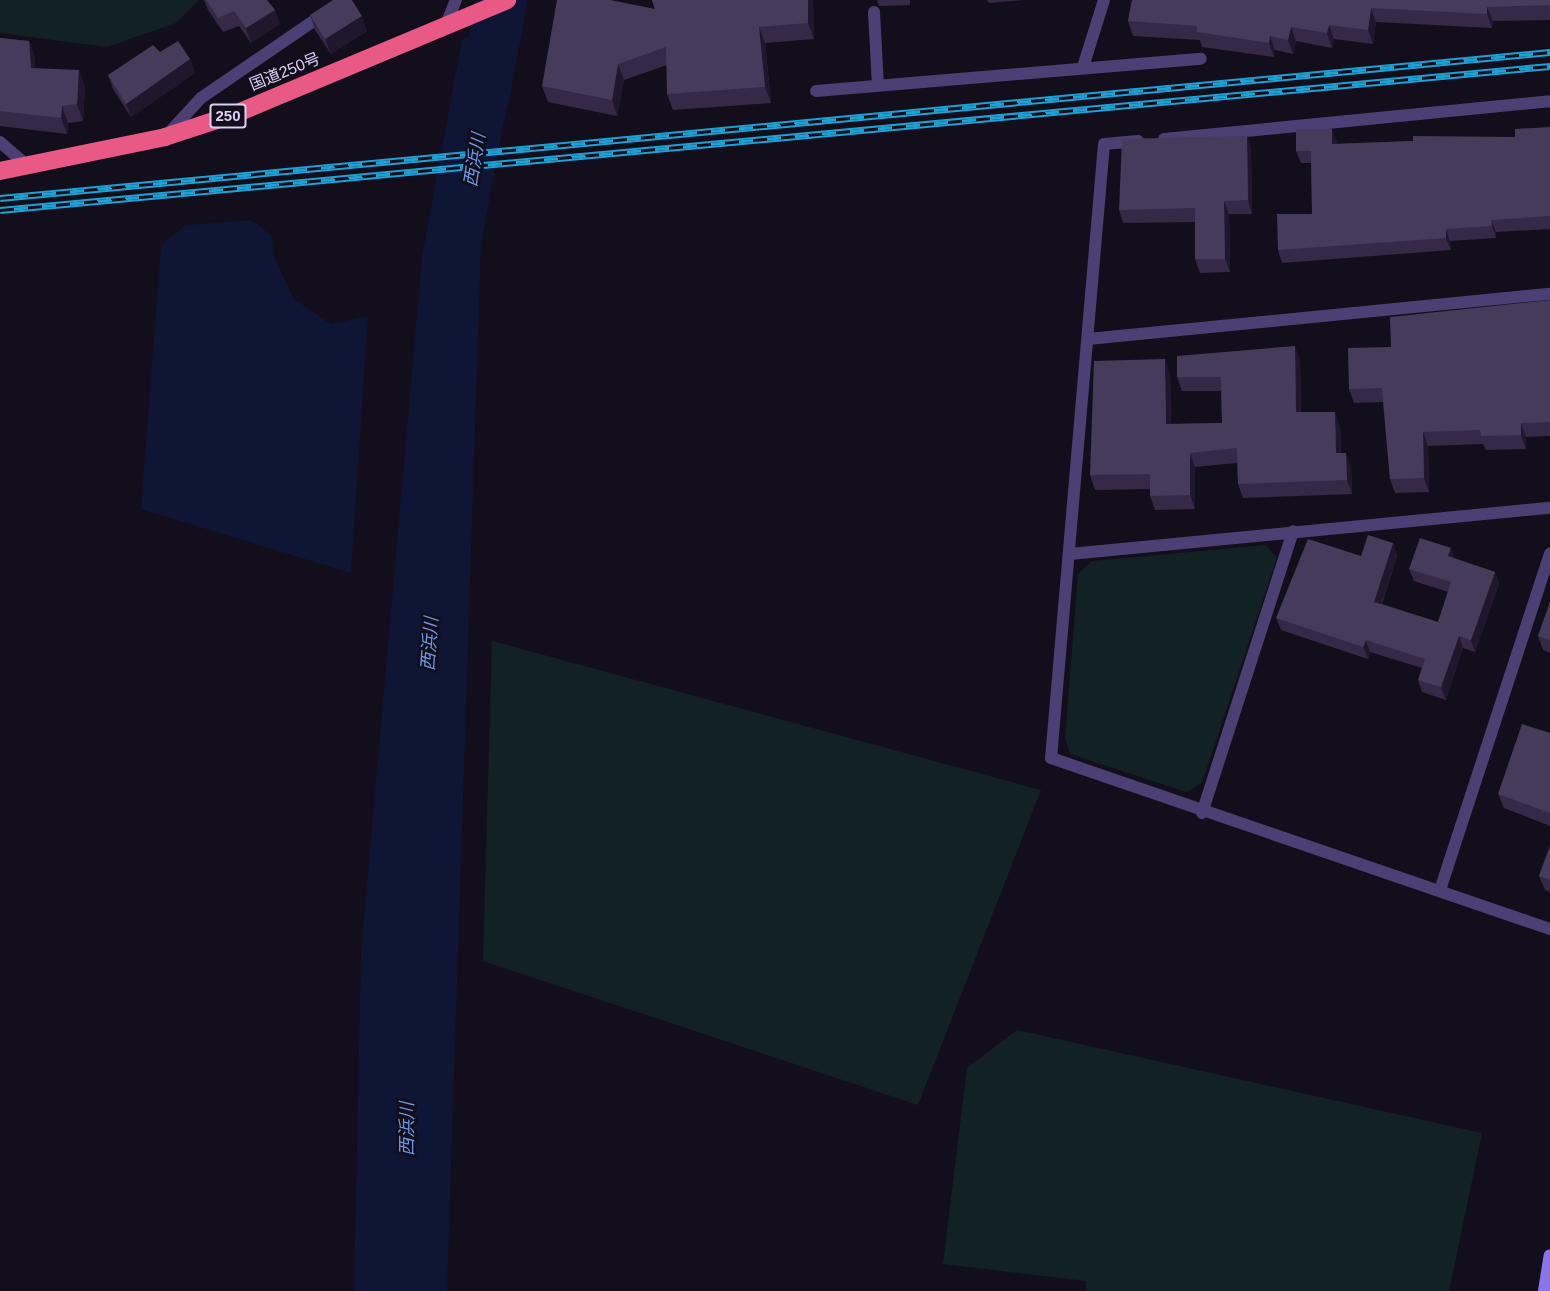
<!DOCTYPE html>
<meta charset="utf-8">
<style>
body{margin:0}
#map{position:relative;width:1550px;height:1291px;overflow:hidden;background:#130e1b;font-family:Arial,"Noto Sans JP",sans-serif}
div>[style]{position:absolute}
.green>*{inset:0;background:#122224}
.water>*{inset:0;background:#0f1534}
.river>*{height:51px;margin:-25.5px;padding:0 25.5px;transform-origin:25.5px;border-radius:25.5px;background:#0f1534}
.street>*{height:12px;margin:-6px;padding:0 6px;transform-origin:6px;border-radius:6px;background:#4b3f74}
.secondary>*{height:12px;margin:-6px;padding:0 6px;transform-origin:6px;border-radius:6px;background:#8c73eb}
.highway>*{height:18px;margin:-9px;padding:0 9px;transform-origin:9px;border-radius:9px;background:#e85a85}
.rail>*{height:7px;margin-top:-3.5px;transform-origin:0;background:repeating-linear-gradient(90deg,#130e1b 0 14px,#1ea2d5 0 28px);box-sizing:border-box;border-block:2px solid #1ea2d5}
.wall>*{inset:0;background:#352947}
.shaded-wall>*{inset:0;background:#20172e}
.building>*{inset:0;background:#463b5a}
span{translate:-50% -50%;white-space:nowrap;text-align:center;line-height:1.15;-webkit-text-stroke:5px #130e1b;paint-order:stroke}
.shield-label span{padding:2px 4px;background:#130e1b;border:2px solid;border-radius:4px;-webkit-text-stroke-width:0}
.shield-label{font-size:15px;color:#dbcff8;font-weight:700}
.street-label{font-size:16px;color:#dbcff8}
.water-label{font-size:18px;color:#6b99ea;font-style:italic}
</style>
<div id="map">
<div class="green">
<div style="clip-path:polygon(0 0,199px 0,176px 23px,107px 47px,0 33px)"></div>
<div style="clip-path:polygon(1266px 545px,1277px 558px,1202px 783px,1186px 792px,1070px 754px,1065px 738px,1078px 574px,1092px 561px)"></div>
<div style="clip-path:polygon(492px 641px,1041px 790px,918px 1105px,483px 961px)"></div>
<div style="clip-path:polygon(1017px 1030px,1482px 1133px,1449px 1291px,1086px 1291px,1086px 1281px,943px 1264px,967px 1068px)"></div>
</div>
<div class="water">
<div style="clip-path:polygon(524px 14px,481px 245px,447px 1291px,354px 1291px,361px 952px,422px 257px,462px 39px)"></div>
<div style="clip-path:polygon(251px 220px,271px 235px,275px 259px,294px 299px,331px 324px,368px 316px,351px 573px,141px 509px,161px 245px,186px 225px)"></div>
</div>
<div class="river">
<div style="left:484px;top:94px;width:96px;rotate:-79.7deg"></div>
</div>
<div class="street">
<div style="left:874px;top:12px;width:73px;rotate:86.9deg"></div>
<div style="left:445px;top:27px;width:29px;rotate:-68deg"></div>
<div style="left:1083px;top:67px;width:70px;rotate:-72.6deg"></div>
<div style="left:816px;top:91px;width:386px;rotate:-4.8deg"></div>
<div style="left:166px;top:136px;width:52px;rotate:-47.4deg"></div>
<div style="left:201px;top:98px;width:173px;rotate:-34.4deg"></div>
<div style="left:1164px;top:139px;width:388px;rotate:-5.6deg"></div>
<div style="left:1138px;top:141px;width:34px;rotate:175deg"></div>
<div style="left:1104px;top:144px;width:616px;rotate:94.93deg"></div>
<div style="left:1051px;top:758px;width:527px;rotate:18.92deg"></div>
<div style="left:0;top:142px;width:37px;rotate:41deg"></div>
<div style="left:1088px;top:339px;width:464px;rotate:-5.6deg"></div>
<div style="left:1070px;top:554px;width:482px;rotate:-5.5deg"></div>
<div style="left:1202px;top:813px;width:296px;rotate:-72.1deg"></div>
<div style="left:1440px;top:890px;width:354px;rotate:-71.9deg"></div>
</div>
<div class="secondary">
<div style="left:1544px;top:1291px;width:36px;rotate:-81deg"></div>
</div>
<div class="highway">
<div style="left:0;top:171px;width:168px;rotate:-11.6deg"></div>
<div style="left:165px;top:137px;width:74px;rotate:-18.2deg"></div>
<div style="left:235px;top:114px;width:295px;rotate:-22.7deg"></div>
</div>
<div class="rail">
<div style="left:0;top:198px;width:1557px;rotate:-5.38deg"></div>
<div style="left:0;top:210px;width:1557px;rotate:-5.31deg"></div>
</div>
<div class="wall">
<div style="clip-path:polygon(204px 0,267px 0,275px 10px,280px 24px,251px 43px,239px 26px,223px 32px,208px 10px)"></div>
<div style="clip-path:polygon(652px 0,813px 0,814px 39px,765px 43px,771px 103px,673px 110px,667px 94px,667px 65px,624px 80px,617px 116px,548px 102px,542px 86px,655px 9px)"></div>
<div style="clip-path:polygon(877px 0,910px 0,910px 5px,879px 6px)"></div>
<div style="clip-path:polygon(987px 0,1024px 0,989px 3px)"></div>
<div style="clip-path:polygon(1132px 0,1550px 0,1550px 20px,1493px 21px,1492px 28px,1376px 22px,1373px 44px,1334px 39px,1332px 48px,1296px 41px,1293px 54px,1275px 50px,1274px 57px,1202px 47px,1200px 40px,1133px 36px,1128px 21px)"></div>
<div style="clip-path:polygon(310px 15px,367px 31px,331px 54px,315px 30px)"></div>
<div style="clip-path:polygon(0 38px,29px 41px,35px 57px,35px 68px,85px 86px,83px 121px,68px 123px,67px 134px,0 126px)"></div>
<div style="clip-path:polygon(160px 52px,190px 59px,195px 73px,131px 117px,113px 89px,108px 75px)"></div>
<div style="clip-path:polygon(1550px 127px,1550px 229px,1496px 232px,1496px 238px,1450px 241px,1451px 250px,1282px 263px,1278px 250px,1312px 214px,1311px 163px,1301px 163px,1296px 151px,1337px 141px,1337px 144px,1515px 137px)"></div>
<div style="clip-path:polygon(1247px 136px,1251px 149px,1252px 214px,1229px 214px,1230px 272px,1200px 273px,1195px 259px,1195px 222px,1123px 223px,1119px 210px)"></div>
<div style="clip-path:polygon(1550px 300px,1550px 436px,1526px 437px,1526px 449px,1486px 450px,1483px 444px,1428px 446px,1429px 492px,1395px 493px,1390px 479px,1383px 402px,1354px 403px,1349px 389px,1391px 347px)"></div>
<div style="clip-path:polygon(1300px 360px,1301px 412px,1340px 426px,1341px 453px,1351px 467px,1352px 494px,1243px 498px,1238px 484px,1237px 463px,1195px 467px,1195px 509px,1155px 510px,1150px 496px,1150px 489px,1095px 490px,1090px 475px,1170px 374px,1171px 424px,1222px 423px,1221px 391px,1182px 391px,1177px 377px)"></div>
<div style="clip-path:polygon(1393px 543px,1397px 556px,1382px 604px,1438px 622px,1448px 592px,1414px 581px,1409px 569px,1455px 559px,1495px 572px,1499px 584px,1475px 652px,1463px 648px,1446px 700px,1422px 692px,1418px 680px,1422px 668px,1370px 652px,1368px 659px,1281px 630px,1276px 618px,1361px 556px)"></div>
<div style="clip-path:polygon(1550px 602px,1550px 653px,1543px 650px,1538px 636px)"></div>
<div style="clip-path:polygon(1550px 733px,1550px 826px,1504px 808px,1498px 794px)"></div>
<div style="clip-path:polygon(1550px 846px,1550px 892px,1545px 890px,1539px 876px)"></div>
</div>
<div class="shaded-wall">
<div style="clip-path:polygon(808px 0,813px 0,814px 39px,808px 23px)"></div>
<div style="clip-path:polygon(1487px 7px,1493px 21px,1492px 28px,1487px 14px)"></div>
<div style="clip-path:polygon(1371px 8px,1376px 22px,1373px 44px,1368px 30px)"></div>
<div style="clip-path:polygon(275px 10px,280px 24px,251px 43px,246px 28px)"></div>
<div style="clip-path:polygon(362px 16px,367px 31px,331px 54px,325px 39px)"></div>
<div style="clip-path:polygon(1329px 25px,1334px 39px,1332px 48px,1327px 33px)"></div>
<div style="clip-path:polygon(759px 27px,765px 43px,771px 103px,765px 87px)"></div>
<div style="clip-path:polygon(1291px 27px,1296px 41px,1293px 54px,1288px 40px)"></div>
<div style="clip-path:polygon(1270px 36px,1275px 50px,1274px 57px,1269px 43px)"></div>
<div style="clip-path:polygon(29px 41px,35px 57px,36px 84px,31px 68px)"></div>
<div style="clip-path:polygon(190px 59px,195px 73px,131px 117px,126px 104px)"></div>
<div style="clip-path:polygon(618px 64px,624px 80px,617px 116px,612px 100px)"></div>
<div style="clip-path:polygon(79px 70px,85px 86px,83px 121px,77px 104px)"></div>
<div style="clip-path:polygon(62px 106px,68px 123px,67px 134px,61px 118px)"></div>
<div style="clip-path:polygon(1332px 129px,1337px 141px,1337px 157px,1332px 144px)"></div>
<div style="clip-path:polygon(1247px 136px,1251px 149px,1252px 214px,1248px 200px)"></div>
<div style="clip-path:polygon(1224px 201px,1229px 214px,1230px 272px,1225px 259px)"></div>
<div style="clip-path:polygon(1491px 220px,1496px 232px,1496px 238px,1492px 226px)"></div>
<div style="clip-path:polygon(1446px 229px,1450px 241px,1451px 250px,1446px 238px)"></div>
<div style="clip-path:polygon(1295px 346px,1300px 360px,1301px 426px,1296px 412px)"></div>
<div style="clip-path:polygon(1165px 359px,1170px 374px,1171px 438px,1166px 424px)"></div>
<div style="clip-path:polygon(1335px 412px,1340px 426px,1341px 467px,1336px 453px)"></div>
<div style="clip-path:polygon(1521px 423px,1526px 437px,1526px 449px,1521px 435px)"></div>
<div style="clip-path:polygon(1423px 432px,1428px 446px,1429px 492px,1424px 478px)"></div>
<div style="clip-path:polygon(1190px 453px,1195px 467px,1195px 509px,1190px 495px)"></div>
<div style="clip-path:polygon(1346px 453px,1351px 467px,1352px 494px,1347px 480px)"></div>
<div style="clip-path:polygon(1393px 543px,1397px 556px,1378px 614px,1374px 602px)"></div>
<div style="clip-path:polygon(1451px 548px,1455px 560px,1448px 556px)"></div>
<div style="clip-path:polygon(1495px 572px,1499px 584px,1475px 652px,1471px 640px)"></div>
<div style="clip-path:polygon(1459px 636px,1463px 648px,1446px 700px,1441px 687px)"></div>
<div style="clip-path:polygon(1366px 640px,1370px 652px,1368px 659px,1363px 647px)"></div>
</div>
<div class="building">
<div style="clip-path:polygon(206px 0,267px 0,275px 10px,246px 28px,234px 11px,218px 18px)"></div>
<div style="clip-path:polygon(333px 0,352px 0,362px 16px,325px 39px,310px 15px)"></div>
<div style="clip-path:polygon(557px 0,610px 0,655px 9px,652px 0,808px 0,808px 23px,759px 27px,765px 87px,667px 94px,666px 47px,618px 64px,612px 100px,542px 86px)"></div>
<div style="clip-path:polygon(1132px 0,1550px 0,1550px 5px,1487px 7px,1487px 14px,1371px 8px,1368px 30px,1329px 25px,1327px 33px,1291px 27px,1288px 40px,1270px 36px,1269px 43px,1197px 32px,1197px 26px,1128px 21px)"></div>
<div style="clip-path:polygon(0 38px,29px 41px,31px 68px,79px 70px,77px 104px,62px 106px,61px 118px,0 111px)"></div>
<div style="clip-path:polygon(178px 41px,190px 59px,126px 104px,108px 75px,153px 45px,160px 52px)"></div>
<div style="clip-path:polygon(1550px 127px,1550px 216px,1491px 220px,1492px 226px,1446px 229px,1446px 238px,1278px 250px,1277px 214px,1312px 214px,1311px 151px,1296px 151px,1296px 129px,1332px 129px,1332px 144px,1413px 141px,1413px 136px,1515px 137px,1515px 129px)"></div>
<div style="clip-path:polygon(1247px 136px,1248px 200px,1224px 201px,1225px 259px,1195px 259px,1195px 208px,1119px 210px,1122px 139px)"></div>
<div style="clip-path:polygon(1550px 300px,1550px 422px,1521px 423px,1521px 435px,1481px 436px,1480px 430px,1423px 432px,1424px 478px,1390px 479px,1382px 388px,1349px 389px,1348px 348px,1391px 347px,1390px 317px)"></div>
<div style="clip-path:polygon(1295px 346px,1296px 412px,1335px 412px,1336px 453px,1346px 453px,1347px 480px,1238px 484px,1237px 448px,1190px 453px,1190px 495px,1150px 496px,1150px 474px,1090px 475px,1094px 361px,1165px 359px,1166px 424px,1222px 423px,1221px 377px,1177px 377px,1177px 356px)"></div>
<div style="clip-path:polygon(1368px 535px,1393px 543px,1374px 602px,1438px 622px,1451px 582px,1409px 569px,1420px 538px,1451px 548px,1448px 556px,1495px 572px,1471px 640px,1459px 636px,1441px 687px,1418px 680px,1425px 659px,1366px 640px,1363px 647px,1276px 618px,1308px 539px,1361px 556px)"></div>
<div style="clip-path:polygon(1550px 602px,1550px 640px,1538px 636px)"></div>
<div style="clip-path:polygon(1522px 724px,1550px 733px,1550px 813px,1498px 794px)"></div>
<div style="clip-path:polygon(1550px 846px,1550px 880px,1539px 876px)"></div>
</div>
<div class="shield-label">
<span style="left:228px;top:116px">250</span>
</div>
<div class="street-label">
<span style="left:285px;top:72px;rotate:-22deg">国道250号</span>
</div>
<div class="water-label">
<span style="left:475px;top:160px;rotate:-81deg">西浜川</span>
<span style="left:430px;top:644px;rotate:-86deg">西浜川</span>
<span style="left:407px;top:1129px;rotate:-90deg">西浜川</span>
</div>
</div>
